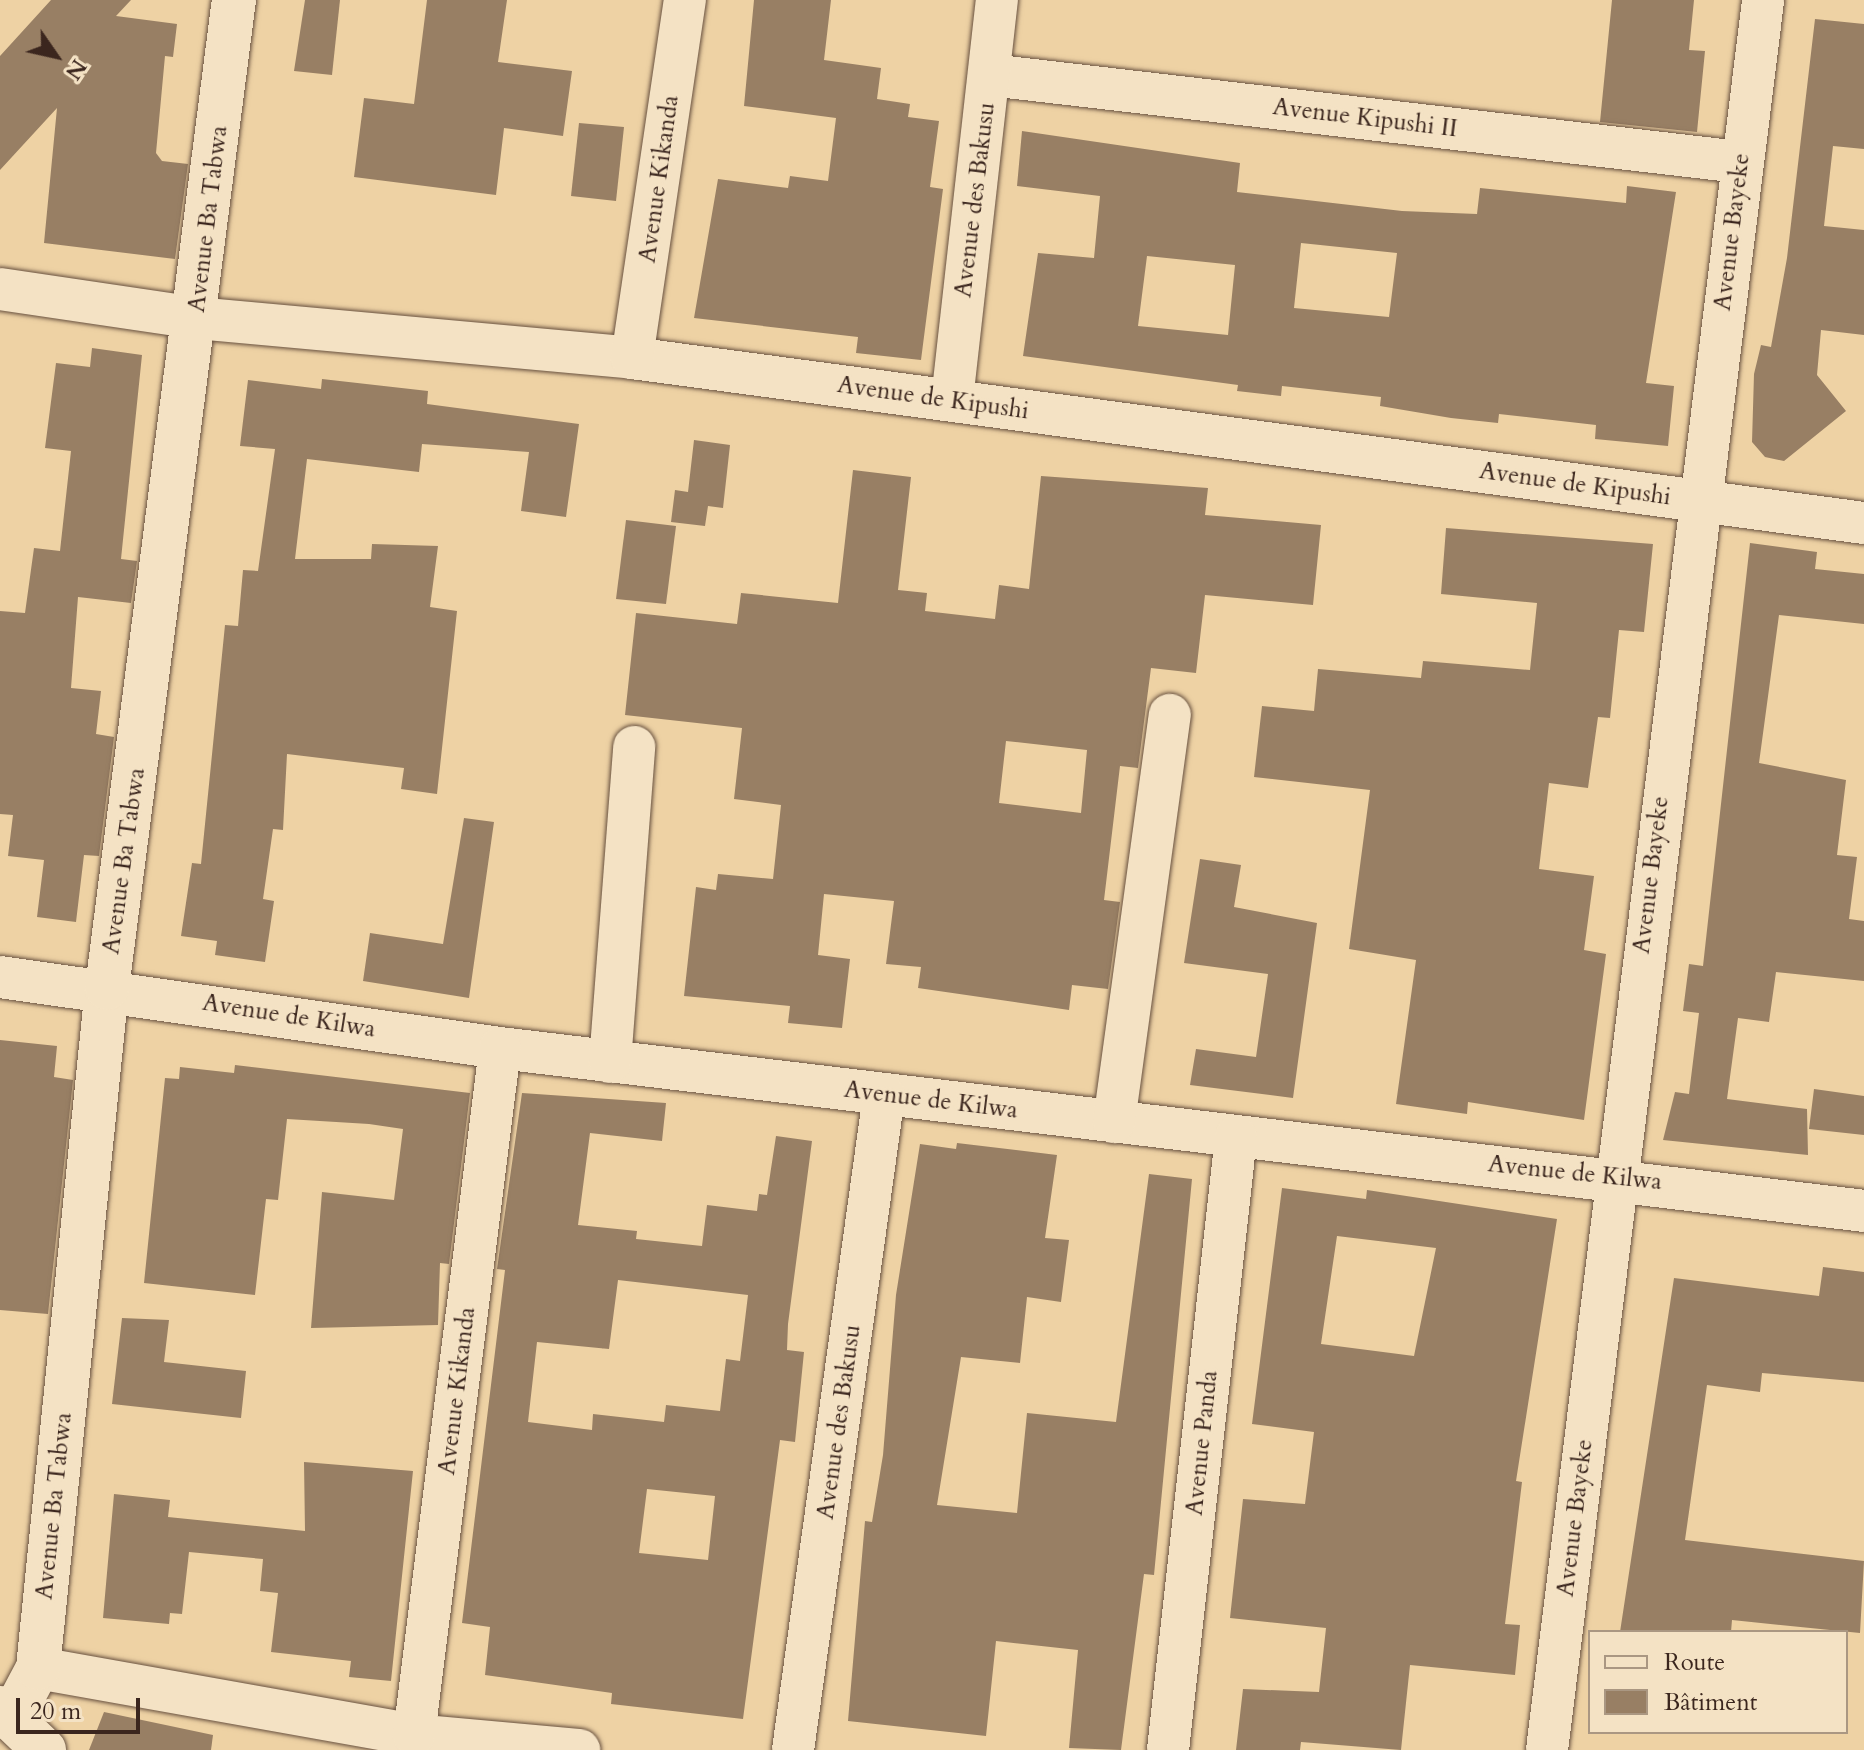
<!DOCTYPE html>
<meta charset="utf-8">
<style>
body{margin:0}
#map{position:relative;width:1864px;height:1750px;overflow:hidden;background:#eed2a4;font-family:Cardo,serif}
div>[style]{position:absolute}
.building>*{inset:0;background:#987f64}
.roads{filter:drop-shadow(0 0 2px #685140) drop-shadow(0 0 2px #685140)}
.street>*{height:42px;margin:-21px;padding:0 21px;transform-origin:21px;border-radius:21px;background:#f4e2c4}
.secondary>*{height:44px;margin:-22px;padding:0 22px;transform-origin:22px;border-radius:22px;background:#f4e2c4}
span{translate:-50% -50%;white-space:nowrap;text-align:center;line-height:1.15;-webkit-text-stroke:6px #f4e2c4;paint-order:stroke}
.street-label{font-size:24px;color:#3b261e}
.legend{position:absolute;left:1588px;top:1630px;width:260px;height:104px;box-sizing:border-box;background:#f4e2c4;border:2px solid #aa9782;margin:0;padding:10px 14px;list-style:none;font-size:24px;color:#3b261e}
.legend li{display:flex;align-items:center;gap:16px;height:40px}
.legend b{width:40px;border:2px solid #aa9782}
.north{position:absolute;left:16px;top:16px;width:80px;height:80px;-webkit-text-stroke:6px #f4e2c4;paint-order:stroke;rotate:124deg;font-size:22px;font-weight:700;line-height:32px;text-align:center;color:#3b261e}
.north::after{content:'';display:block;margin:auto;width:28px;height:36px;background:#3b261e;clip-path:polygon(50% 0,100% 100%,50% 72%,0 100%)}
.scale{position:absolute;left:16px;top:1698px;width:124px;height:36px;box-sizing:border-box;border:4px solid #3b261e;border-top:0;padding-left:10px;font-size:24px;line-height:28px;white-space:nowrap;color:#3b261e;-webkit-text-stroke:6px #f4e2c4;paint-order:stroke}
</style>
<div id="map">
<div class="building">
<div style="clip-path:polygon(51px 0,131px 0,116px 16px,177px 24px,173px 57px,165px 56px,156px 153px,162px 161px,188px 164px,175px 259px,44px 243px,57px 108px,0 170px,0 56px)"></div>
<div style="clip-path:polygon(305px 0,340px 0,332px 75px,294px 71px)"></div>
<div style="clip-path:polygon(427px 0,507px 0,498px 62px,572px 71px,563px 136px,504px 128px,496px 195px,354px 177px,364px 98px,414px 104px)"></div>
<div style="clip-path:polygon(754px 0,831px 0,824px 60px,881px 68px,877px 99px,910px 104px,908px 117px,939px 121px,930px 187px,943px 189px,921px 360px,856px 353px,858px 337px,694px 318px,718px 179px,788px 188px,790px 176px,828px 181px,836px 118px,744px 106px)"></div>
<div style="clip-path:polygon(1612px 0,1694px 0,1689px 50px,1705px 51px,1697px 132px,1600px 122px)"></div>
<div style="clip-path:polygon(1815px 19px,1864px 24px,1864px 149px,1833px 146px,1824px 226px,1864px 230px,1864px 335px,1821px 330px,1817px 375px,1846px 411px,1784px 461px,1765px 457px,1752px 442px,1754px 374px,1761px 345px,1771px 347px,1787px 258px)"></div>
<div style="clip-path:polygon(579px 123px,624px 127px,616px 201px,571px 196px)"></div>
<div style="clip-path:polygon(evenodd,1022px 131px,1240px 163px,1237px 192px,1402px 211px,1477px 214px,1480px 188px,1626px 203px,1627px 186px,1676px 192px,1646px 383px,1674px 386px,1668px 446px,1595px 439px,1596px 425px,1499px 414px,1498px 423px,1451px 418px,1380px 406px,1381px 397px,1282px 386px,1281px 396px,1237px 391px,1238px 385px,1023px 356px,1038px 253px,1094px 258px,1100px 196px,1017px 186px,1022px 131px,1301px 243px,1397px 253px,1389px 317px,1294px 308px,1301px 243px,1022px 131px,1147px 256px,1235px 265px,1228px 335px,1138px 326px,1147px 256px)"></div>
<div style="clip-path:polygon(92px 348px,142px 355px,121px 559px,137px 561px,131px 603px,78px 597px,71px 688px,101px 691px,96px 734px,114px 737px,99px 856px,84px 855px,76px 922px,37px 917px,44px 860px,8px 856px,13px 815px,0 814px,0 611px,25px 613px,34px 548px,60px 551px,71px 451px,45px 448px,56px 363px,90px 367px)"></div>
<div style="clip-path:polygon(322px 379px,428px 391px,427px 404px,579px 424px,566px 517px,521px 511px,529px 452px,422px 444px,419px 472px,307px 459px,295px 559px,371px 559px,372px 544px,438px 546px,430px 607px,457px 611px,437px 794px,401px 789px,404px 768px,287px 754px,283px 830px,273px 829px,263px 899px,274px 901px,265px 962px,215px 955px,217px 941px,181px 936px,192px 863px,201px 864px,225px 625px,238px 626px,243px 570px,258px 571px,275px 449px,240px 446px,248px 380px,321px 389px)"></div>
<div style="clip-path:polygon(694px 440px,730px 445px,723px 508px,708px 506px,705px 526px,671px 522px,675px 490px,688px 492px)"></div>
<div style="clip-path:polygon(evenodd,853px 470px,911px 477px,898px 590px,927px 593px,925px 611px,995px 619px,999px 585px,1029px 589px,1041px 476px,1208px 488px,1205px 515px,1321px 525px,1313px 605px,1205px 595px,1196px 673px,1151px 668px,1138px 768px,1120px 766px,1104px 900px,1120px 902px,1108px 989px,1072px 985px,1069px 1010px,918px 988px,921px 967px,886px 964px,894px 901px,824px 894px,818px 955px,850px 959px,842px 1028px,788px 1023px,790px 1006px,684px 996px,696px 887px,716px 890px,718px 874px,773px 879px,781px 805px,734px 799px,742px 728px,625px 715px,636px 613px,737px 624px,741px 593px,838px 603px,853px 470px,1006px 741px,1087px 750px,1081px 813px,999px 803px,1006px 741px)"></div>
<div style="clip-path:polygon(626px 520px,676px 526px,666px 604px,616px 599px)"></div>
<div style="clip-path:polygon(1446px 528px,1653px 544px,1644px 632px,1619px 630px,1610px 718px,1598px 717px,1588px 788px,1549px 783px,1539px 869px,1594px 876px,1584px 950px,1606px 954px,1584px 1120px,1468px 1102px,1467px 1114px,1396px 1104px,1416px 960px,1349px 949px,1370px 790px,1254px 777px,1262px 706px,1314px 711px,1318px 669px,1421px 678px,1423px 661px,1530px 670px,1537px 603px,1441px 594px)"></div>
<div style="clip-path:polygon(1750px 543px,1817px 552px,1815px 569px,1864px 574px,1864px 624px,1779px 615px,1759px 763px,1846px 780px,1837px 855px,1857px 857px,1849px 919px,1864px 921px,1864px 981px,1776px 972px,1769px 1022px,1738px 1018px,1727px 1099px,1807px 1109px,1808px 1155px,1663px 1140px,1675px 1092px,1689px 1094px,1699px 1013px,1683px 1011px,1689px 964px,1703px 966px)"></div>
<div style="clip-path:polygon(464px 818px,494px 822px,469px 998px,363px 981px,370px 933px,443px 944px)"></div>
<div style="clip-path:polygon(1200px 859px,1241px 865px,1234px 907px,1317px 923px,1293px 1098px,1190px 1085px,1196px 1049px,1256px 1057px,1268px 974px,1184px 963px)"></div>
<div style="clip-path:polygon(0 1040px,57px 1046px,54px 1077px,73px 1080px,48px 1314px,0 1310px)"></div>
<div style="clip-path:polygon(235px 1065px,470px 1093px,449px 1264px,440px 1263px,438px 1325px,311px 1328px,322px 1192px,394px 1200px,403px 1129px,369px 1124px,287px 1119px,278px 1200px,266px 1199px,255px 1295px,144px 1283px,165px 1078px,179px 1079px,180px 1067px,234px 1073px)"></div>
<div style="clip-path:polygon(1814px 1089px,1864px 1096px,1864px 1135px,1809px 1129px)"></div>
<div style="clip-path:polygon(evenodd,522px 1093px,666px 1103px,662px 1141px,590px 1133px,578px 1225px,637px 1231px,636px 1239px,702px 1246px,707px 1205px,757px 1211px,759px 1194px,767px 1195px,776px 1136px,812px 1141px,788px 1324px,787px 1350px,804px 1352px,795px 1442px,780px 1440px,743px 1719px,611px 1704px,612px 1693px,485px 1675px,490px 1627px,462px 1623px,505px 1270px,497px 1269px,522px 1093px,618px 1280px,748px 1295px,740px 1361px,726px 1359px,720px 1411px,666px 1405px,664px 1422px,593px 1414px,592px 1430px,528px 1422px,537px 1342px,609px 1349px,618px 1280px,522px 1093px,647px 1489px,715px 1496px,708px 1560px,639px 1553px,647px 1489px)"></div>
<div style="clip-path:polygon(957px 1143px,1057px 1155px,1045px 1238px,1069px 1240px,1061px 1302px,1027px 1297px,1020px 1363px,961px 1357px,937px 1505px,1017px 1513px,1027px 1413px,1116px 1422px,1149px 1174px,1192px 1179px,1154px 1575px,1144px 1574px,1121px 1750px,1069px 1748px,1078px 1650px,996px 1641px,986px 1736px,848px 1721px,865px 1521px,872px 1522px,883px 1455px,896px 1295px,920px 1144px,956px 1149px)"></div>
<div style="clip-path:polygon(evenodd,1282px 1188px,1366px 1199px,1367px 1190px,1557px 1219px,1516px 1481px,1522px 1482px,1505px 1624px,1520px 1625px,1515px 1675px,1410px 1665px,1401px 1750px,1301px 1742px,1300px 1750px,1236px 1750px,1243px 1689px,1319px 1692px,1326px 1628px,1230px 1618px,1243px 1499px,1305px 1504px,1314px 1432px,1252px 1424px,1282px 1188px,1337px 1236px,1436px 1248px,1414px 1356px,1321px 1344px,1337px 1236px)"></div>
<div style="clip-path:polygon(1823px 1267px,1864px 1272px,1864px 1382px,1762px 1373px,1760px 1392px,1707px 1385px,1685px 1540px,1864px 1561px,1860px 1633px,1732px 1620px,1731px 1632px,1620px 1632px,1674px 1278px,1819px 1296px)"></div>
<div style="clip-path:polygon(122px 1318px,169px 1320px,164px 1362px,246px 1371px,241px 1418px,112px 1404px)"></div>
<div style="clip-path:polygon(304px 1462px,413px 1471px,391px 1681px,349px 1677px,351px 1661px,271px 1652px,278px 1593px,260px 1591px,263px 1559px,189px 1552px,182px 1614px,170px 1613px,169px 1624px,103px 1618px,114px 1494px,170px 1500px,168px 1517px,305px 1531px)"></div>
<div style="clip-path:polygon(104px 1712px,213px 1735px,211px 1750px,89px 1750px)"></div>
</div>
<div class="roads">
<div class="street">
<div style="left:990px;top:75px;width:755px;rotate:6.62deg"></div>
<div style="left:0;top:289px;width:198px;rotate:8.4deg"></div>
<div style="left:196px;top:318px;width:438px;rotate:5.2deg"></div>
<div style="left:632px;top:358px;width:1243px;rotate:7.63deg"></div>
<div style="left:632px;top:358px;width:362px;rotate:-81.6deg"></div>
<div style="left:952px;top:400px;width:403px;rotate:-83.6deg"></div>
<div style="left:0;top:977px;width:505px;rotate:8.08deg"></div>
<div style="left:500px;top:1048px;width:1374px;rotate:6.81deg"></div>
<div style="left:610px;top:1062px;width:316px;rotate:-85.6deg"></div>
<div style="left:1114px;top:1122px;width:411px;rotate:-82.2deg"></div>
<div style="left:38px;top:1668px;width:382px;rotate:10.1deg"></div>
<div style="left:414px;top:1735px;width:166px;rotate:5.2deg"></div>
<div style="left:414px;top:1735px;width:692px;rotate:-82.86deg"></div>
<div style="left:793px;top:1750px;width:661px;rotate:-82.09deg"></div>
<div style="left:1168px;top:1750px;width:617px;rotate:-83.67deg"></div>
<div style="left:1547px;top:1750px;width:1763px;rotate:-82.96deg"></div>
</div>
<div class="secondary">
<div style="left:0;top:1708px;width:61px;rotate:43.7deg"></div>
<div style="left:11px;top:1719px;width:58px;rotate:-62.1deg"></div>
<div style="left:38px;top:1668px;width:683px;rotate:-84.21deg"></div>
<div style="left:107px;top:988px;width:996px;rotate:-82.68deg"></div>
</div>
</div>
<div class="street-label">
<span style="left:1365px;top:118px;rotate:7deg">Avenue Kipushi II</span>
<span style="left:659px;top:179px;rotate:-82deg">Avenue Kikanda</span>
<span style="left:975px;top:200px;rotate:-83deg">Avenue des Bakusu</span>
<span style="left:208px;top:219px;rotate:-83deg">Avenue Ba Tabwa</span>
<span style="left:1732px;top:232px;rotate:-83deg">Avenue Bayeke</span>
<span style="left:933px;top:398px;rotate:8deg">Avenue de Kipushi</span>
<span style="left:1575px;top:484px;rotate:8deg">Avenue de Kipushi</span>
<span style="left:124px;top:861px;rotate:-82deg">Avenue Ba Tabwa</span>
<span style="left:1651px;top:875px;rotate:-83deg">Avenue Bayeke</span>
<span style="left:289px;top:1016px;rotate:9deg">Avenue de Kilwa</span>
<span style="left:931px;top:1100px;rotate:7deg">Avenue de Kilwa</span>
<span style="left:1575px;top:1173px;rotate:6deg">Avenue de Kilwa</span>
<span style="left:457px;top:1391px;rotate:-83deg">Avenue Kikanda</span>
<span style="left:839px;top:1422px;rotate:-82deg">Avenue des Bakusu</span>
<span style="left:1202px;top:1443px;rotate:-84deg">Avenue Panda</span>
<span style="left:54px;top:1506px;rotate:-84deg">Avenue Ba Tabwa</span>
<span style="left:1575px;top:1518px;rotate:-83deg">Avenue Bayeke</span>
</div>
<ul class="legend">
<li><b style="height:10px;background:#f4e2c4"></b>Route</li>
<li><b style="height:22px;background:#987f64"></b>Bâtiment</li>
</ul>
<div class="north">N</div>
<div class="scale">20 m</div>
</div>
